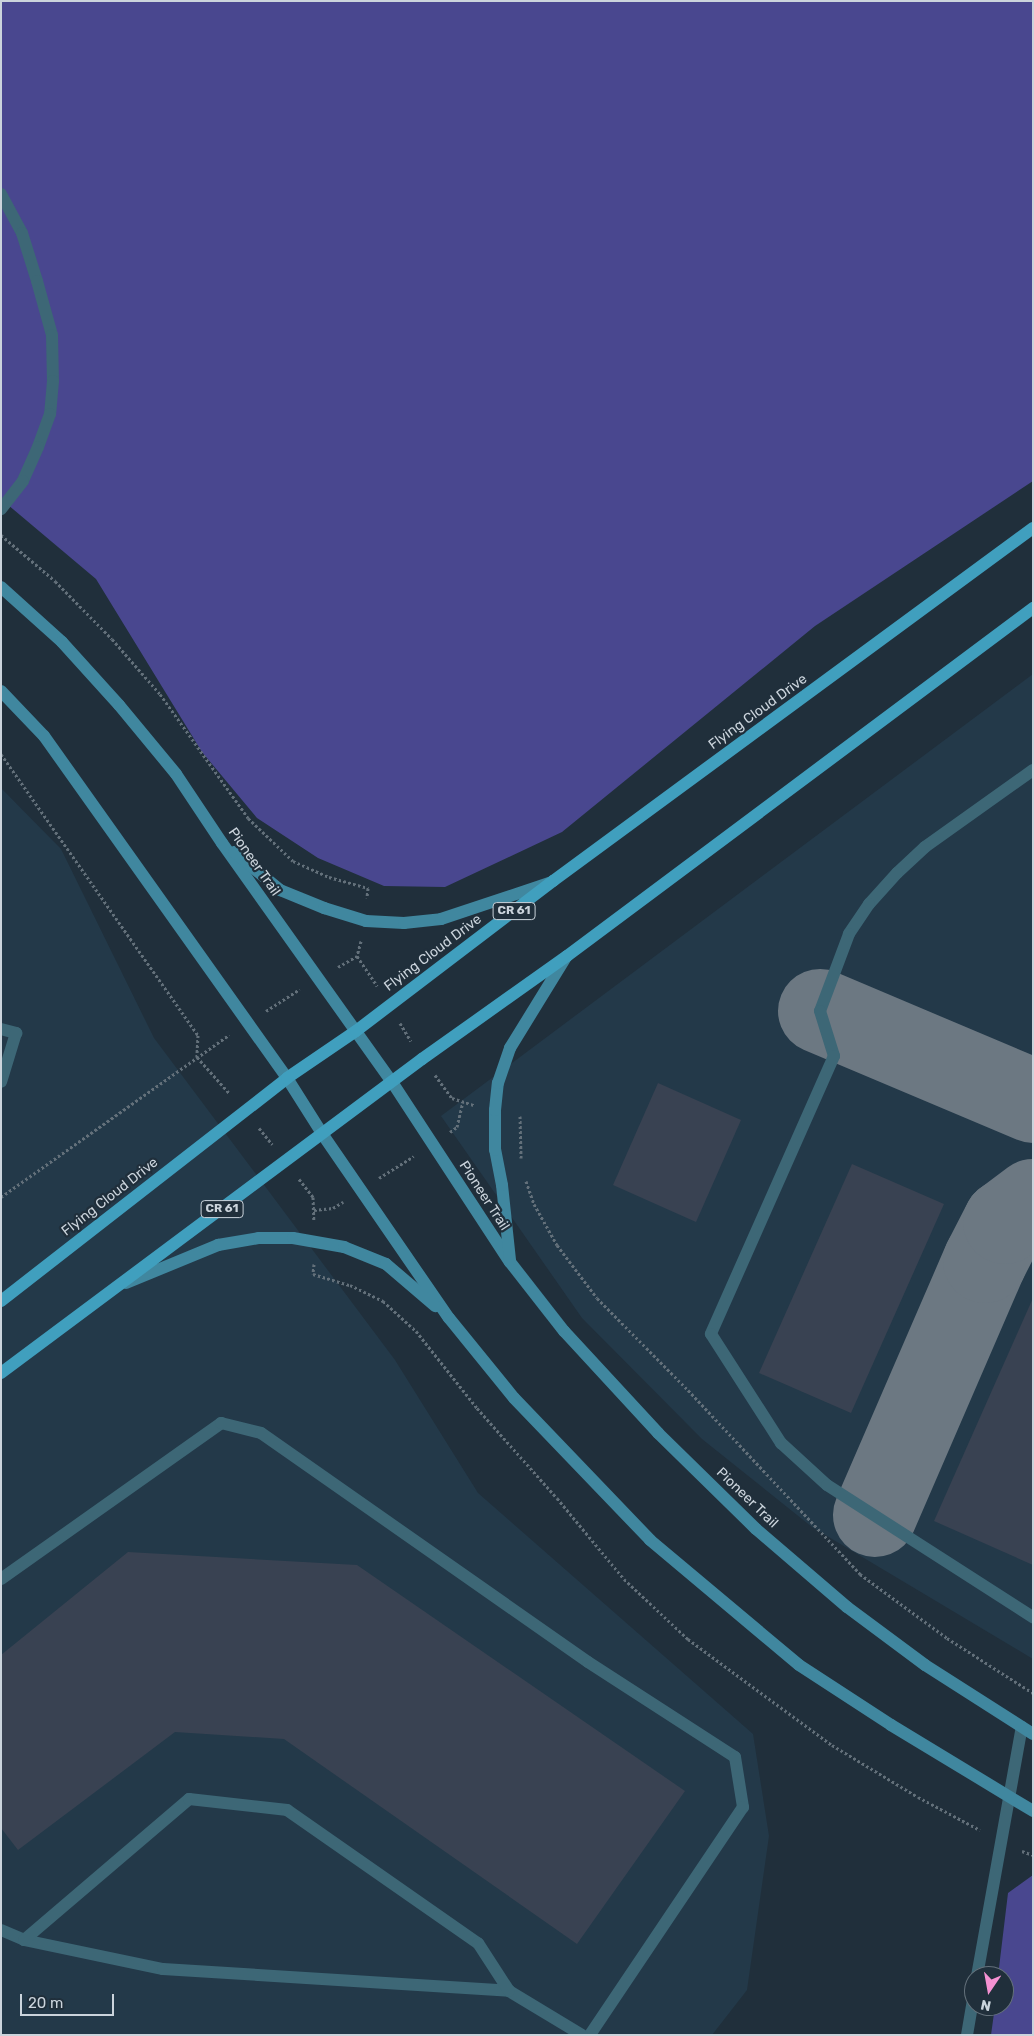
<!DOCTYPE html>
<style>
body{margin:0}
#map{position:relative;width:1034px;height:2036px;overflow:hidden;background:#202f3b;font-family:Rubik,sans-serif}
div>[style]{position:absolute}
.built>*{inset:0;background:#233949}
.green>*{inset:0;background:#49478f}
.taxiway>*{height:84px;margin:-42px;padding:0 42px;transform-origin:42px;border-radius:42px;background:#6c7882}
.building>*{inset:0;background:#394252}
.path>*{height:3px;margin-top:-1.5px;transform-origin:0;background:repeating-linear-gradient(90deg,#63707a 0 2.5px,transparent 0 5px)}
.service>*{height:12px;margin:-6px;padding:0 6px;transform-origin:6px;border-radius:6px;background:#3d6776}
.minor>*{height:12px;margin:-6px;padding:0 6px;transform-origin:6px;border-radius:6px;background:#3d6776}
.secondary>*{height:12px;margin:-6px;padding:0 6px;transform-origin:6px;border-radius:6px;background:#40879f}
.primary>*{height:12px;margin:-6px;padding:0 6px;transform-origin:6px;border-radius:6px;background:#409fbe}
span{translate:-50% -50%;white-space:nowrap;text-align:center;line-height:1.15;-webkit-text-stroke:4.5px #202f3b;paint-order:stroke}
.shield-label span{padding:1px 4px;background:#202f3b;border:1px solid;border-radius:4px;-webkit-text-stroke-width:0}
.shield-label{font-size:12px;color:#cbd4dc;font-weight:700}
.street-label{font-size:14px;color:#cbd4dc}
.frame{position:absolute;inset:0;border:2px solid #cbd4dc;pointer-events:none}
.north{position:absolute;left:964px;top:1966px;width:50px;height:50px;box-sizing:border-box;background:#202f3b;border:1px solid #64717b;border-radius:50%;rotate:192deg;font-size:14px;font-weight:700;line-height:20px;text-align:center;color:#cbd4dc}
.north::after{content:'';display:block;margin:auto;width:18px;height:22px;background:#f591d2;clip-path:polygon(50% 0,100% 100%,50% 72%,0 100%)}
.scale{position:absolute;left:20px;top:1994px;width:94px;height:22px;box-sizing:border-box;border:2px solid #cbd4dc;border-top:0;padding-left:6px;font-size:15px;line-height:18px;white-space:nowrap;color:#cbd4dc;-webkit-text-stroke:4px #202f3b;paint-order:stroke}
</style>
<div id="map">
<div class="built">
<div style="clip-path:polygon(1033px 674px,1033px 1659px,812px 1527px,702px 1439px,582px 1318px,441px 1116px)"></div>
<div style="clip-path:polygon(1px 788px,61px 849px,154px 1038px,395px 1360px,478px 1493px,753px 1734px,769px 1836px,747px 1990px,712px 2035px,1px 2035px)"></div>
</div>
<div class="green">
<div style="clip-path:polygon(1px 1px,1033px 1px,1033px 481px,815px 626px,562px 832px,445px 887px,384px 886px,318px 858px,257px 818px,202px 752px,96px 579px,1px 499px)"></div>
<div style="clip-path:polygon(1033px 1875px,1033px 2035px,991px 2035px,995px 2006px,1004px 2006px,1004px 1976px,998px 1976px,1008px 1893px)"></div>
</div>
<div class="taxiway">
<div style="left:820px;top:1011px;width:231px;rotate:22.9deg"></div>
<div style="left:875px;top:1515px;width:277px;rotate:-66.6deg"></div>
<div style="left:985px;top:1261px;width:44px;rotate:-62.9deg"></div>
<div style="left:1005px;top:1222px;width:35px;rotate:-37deg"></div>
</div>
<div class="building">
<div style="clip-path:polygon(658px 1083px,741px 1120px,696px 1222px,613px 1185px)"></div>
<div style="clip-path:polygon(852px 1164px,944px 1204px,851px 1413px,759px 1373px)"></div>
<div style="clip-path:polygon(1033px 1298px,1033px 1565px,934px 1521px)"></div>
<div style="clip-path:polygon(128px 1552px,357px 1565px,685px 1791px,577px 1944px,284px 1739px,175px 1732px,18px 1850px,1px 1828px,1px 1655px)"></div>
</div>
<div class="path">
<div style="left:1px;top:535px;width:71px;rotate:40.4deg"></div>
<div style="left:55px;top:581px;width:81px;rotate:45.5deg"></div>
<div style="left:112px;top:639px;width:73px;rotate:48.9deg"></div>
<div style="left:160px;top:694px;width:152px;rotate:54.6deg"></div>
<div style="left:248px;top:818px;width:62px;rotate:43.7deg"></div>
<div style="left:293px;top:861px;width:39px;rotate:24deg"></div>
<div style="left:329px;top:877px;width:41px;rotate:15.8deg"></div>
<div style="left:368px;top:888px;width:10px;rotate:96deg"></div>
<div style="left:1px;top:754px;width:343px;rotate:55deg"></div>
<div style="left:198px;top:1035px;width:22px;rotate:93deg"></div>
<div style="left:197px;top:1057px;width:50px;rotate:48.3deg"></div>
<div style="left:361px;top:941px;width:16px;rotate:105deg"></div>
<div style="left:357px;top:956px;width:36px;rotate:56deg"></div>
<div style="left:338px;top:967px;width:22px;rotate:-30deg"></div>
<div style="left:266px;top:1011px;width:40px;rotate:-32.9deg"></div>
<div style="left:400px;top:1023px;width:21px;rotate:59deg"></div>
<div style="left:435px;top:1075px;width:29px;rotate:54deg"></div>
<div style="left:452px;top:1098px;width:23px;rotate:18deg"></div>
<div style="left:520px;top:1116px;width:42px;rotate:88.6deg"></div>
<div style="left:259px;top:1128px;width:21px;rotate:51deg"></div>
<div style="left:450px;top:1132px;width:9px;rotate:-36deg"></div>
<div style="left:457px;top:1127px;width:26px;rotate:-77deg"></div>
<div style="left:379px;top:1178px;width:41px;rotate:-32.2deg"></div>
<div style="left:299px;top:1179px;width:23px;rotate:52deg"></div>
<div style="left:313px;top:1197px;width:23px;rotate:88deg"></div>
<div style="left:526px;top:1181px;width:24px;rotate:71deg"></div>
<div style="left:534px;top:1204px;width:47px;rotate:60.7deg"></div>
<div style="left:557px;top:1245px;width:66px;rotate:53deg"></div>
<div style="left:597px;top:1298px;width:129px;rotate:45.3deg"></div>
<div style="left:688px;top:1390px;width:252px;rotate:46.9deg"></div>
<div style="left:860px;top:1574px;width:108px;rotate:36.3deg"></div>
<div style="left:947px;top:1638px;width:102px;rotate:32.6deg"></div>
<div style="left:1px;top:1197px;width:280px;rotate:-35.4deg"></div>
<div style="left:314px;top:1210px;width:19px;rotate:-6deg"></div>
<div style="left:333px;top:1208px;width:12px;rotate:-31deg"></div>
<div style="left:314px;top:1264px;width:10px;rotate:96deg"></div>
<div style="left:313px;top:1274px;width:39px;rotate:17deg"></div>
<div style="left:350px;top:1285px;width:37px;rotate:26deg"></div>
<div style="left:383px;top:1301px;width:45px;rotate:42.3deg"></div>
<div style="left:416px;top:1331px;width:98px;rotate:51.6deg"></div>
<div style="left:477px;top:1408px;width:120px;rotate:48.4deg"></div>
<div style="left:557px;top:1498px;width:105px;rotate:50.4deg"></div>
<div style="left:624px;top:1579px;width:88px;rotate:43.2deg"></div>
<div style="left:688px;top:1639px;width:179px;rotate:36.4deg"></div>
<div style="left:832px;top:1745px;width:100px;rotate:31.2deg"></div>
<div style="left:918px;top:1797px;width:70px;rotate:28deg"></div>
<div style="left:1022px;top:1851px;width:12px;rotate:20deg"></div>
</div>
<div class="service">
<div style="left:1px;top:194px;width:44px;rotate:61.7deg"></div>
<div style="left:22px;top:233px;width:50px;rotate:72.6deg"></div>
<div style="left:37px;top:281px;width:56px;rotate:74.5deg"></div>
<div style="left:52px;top:335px;width:46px;rotate:88.8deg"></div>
<div style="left:53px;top:381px;width:33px;rotate:95deg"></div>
<div style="left:50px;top:414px;width:35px;rotate:110deg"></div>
<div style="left:38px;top:447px;width:37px;rotate:114deg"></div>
<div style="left:23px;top:481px;width:36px;rotate:128deg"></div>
<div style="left:1033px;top:770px;width:133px;rotate:144.5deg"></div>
<div style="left:925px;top:847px;width:38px;rotate:137deg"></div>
<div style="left:897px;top:873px;width:42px;rotate:132.1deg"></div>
<div style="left:869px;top:904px;width:36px;rotate:124deg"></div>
<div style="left:849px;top:934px;width:82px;rotate:110.6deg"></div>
<div style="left:820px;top:1011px;width:47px;rotate:72.7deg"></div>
<div style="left:834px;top:1056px;width:304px;rotate:113.9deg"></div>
<div style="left:711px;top:1334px;width:130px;rotate:57.3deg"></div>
<div style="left:781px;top:1443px;width:62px;rotate:42.4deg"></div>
<div style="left:827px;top:1485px;width:245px;rotate:32.7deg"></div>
<div style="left:1px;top:1029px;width:16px;rotate:15deg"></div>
<div style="left:16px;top:1033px;width:51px;rotate:107deg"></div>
<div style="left:1px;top:1579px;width:270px;rotate:-35.3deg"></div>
<div style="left:221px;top:1423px;width:41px;rotate:14deg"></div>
<div style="left:261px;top:1433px;width:399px;rotate:35deg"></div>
<div style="left:588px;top:1662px;width:175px;rotate:32.9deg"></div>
<div style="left:735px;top:1757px;width:51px;rotate:80.9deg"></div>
<div style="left:743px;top:1807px;width:275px;rotate:123.9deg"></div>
<div style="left:1px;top:1930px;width:25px;rotate:23deg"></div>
<div style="left:24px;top:1940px;width:142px;rotate:11.8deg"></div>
<div style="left:163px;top:1969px;width:347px;rotate:3.6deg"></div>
<div style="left:509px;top:1991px;width:85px;rotate:31.1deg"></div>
<div style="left:24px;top:1940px;width:217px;rotate:-40.5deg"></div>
<div style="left:189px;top:1799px;width:99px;rotate:6.4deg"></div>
<div style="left:287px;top:1810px;width:233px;rotate:34.9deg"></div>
<div style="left:478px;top:1943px;width:57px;rotate:57.1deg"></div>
</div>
<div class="minor">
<div style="left:977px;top:1976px;width:253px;rotate:-79.8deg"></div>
<div style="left:967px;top:2035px;width:42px;rotate:-80.3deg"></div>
</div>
<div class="secondary">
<div style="left:1px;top:587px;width:82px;rotate:42deg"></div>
<div style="left:62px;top:642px;width:85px;rotate:47.9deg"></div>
<div style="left:119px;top:705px;width:89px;rotate:50.4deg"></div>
<div style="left:176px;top:774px;width:83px;rotate:56.3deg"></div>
<div style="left:222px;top:843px;width:293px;rotate:54.6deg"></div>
<div style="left:392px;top:1082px;width:215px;rotate:56.8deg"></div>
<div style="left:510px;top:1262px;width:88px;rotate:52deg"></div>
<div style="left:564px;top:1331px;width:139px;rotate:47.3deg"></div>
<div style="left:658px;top:1433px;width:137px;rotate:44.4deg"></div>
<div style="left:756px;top:1529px;width:120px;rotate:40.6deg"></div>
<div style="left:847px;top:1607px;width:97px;rotate:36.6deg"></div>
<div style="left:925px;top:1665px;width:128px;rotate:32.6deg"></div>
<div style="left:1px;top:691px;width:62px;rotate:46.3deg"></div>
<div style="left:44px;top:736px;width:420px;rotate:54.6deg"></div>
<div style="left:287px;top:1078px;width:67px;rotate:57.7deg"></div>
<div style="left:323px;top:1135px;width:222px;rotate:55.5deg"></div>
<div style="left:449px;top:1318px;width:103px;rotate:50.9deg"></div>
<div style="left:514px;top:1398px;width:197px;rotate:46.2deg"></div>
<div style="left:650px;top:1540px;width:194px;rotate:40deg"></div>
<div style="left:799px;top:1665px;width:110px;rotate:33.1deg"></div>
<div style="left:891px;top:1725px;width:166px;rotate:31.2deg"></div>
<div style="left:234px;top:852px;width:60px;rotate:39.6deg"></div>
<div style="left:280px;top:890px;width:48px;rotate:22.2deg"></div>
<div style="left:324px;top:908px;width:44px;rotate:17.2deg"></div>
<div style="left:366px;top:921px;width:38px;rotate:3deg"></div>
<div style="left:404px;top:923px;width:37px;rotate:-6deg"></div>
<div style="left:441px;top:919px;width:114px;rotate:-18.4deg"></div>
<div style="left:510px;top:1260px;width:75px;rotate:-96.1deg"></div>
<div style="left:502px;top:1185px;width:36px;rotate:-101deg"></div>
<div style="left:495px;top:1150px;width:40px;rotate:-90deg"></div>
<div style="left:495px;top:1110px;width:27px;rotate:-84deg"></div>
<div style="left:498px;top:1083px;width:37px;rotate:-71deg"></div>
<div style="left:510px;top:1048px;width:107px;rotate:-58.4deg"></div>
<div style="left:126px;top:1283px;width:100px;rotate:-22.4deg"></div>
<div style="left:218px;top:1245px;width:42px;rotate:-9.7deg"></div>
<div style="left:259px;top:1238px;width:34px"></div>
<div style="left:293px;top:1238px;width:52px;rotate:10deg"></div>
<div style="left:344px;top:1247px;width:45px;rotate:22deg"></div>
<div style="left:386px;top:1264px;width:65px;rotate:40.6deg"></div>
</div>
<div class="primary">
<div style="left:1px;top:1301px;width:363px;rotate:-37.9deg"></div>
<div style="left:287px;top:1078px;width:83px;rotate:-34.3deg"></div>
<div style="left:356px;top:1031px;width:248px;rotate:-37.3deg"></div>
<div style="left:553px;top:881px;width:596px;rotate:-36.33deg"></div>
<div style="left:1px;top:1373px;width:525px;rotate:-36.72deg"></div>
<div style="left:422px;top:1059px;width:178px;rotate:-35.4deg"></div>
<div style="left:567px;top:956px;width:582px;rotate:-36.75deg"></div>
</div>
<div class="shield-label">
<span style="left:514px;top:911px">CR 61</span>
<span style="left:222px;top:1209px">CR 61</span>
</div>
<div class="street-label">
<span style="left:758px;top:712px;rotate:-36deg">Flying Cloud Drive</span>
<span style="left:254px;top:862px;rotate:55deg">Pioneer Trail</span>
<span style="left:433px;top:953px;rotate:-37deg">Flying Cloud Drive</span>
<span style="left:484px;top:1196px;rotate:57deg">Pioneer Trail</span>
<span style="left:110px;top:1197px;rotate:-38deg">Flying Cloud Drive</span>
<span style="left:747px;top:1498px;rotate:44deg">Pioneer Trail</span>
</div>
<div class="frame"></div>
<div class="north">N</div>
<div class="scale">20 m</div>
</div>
